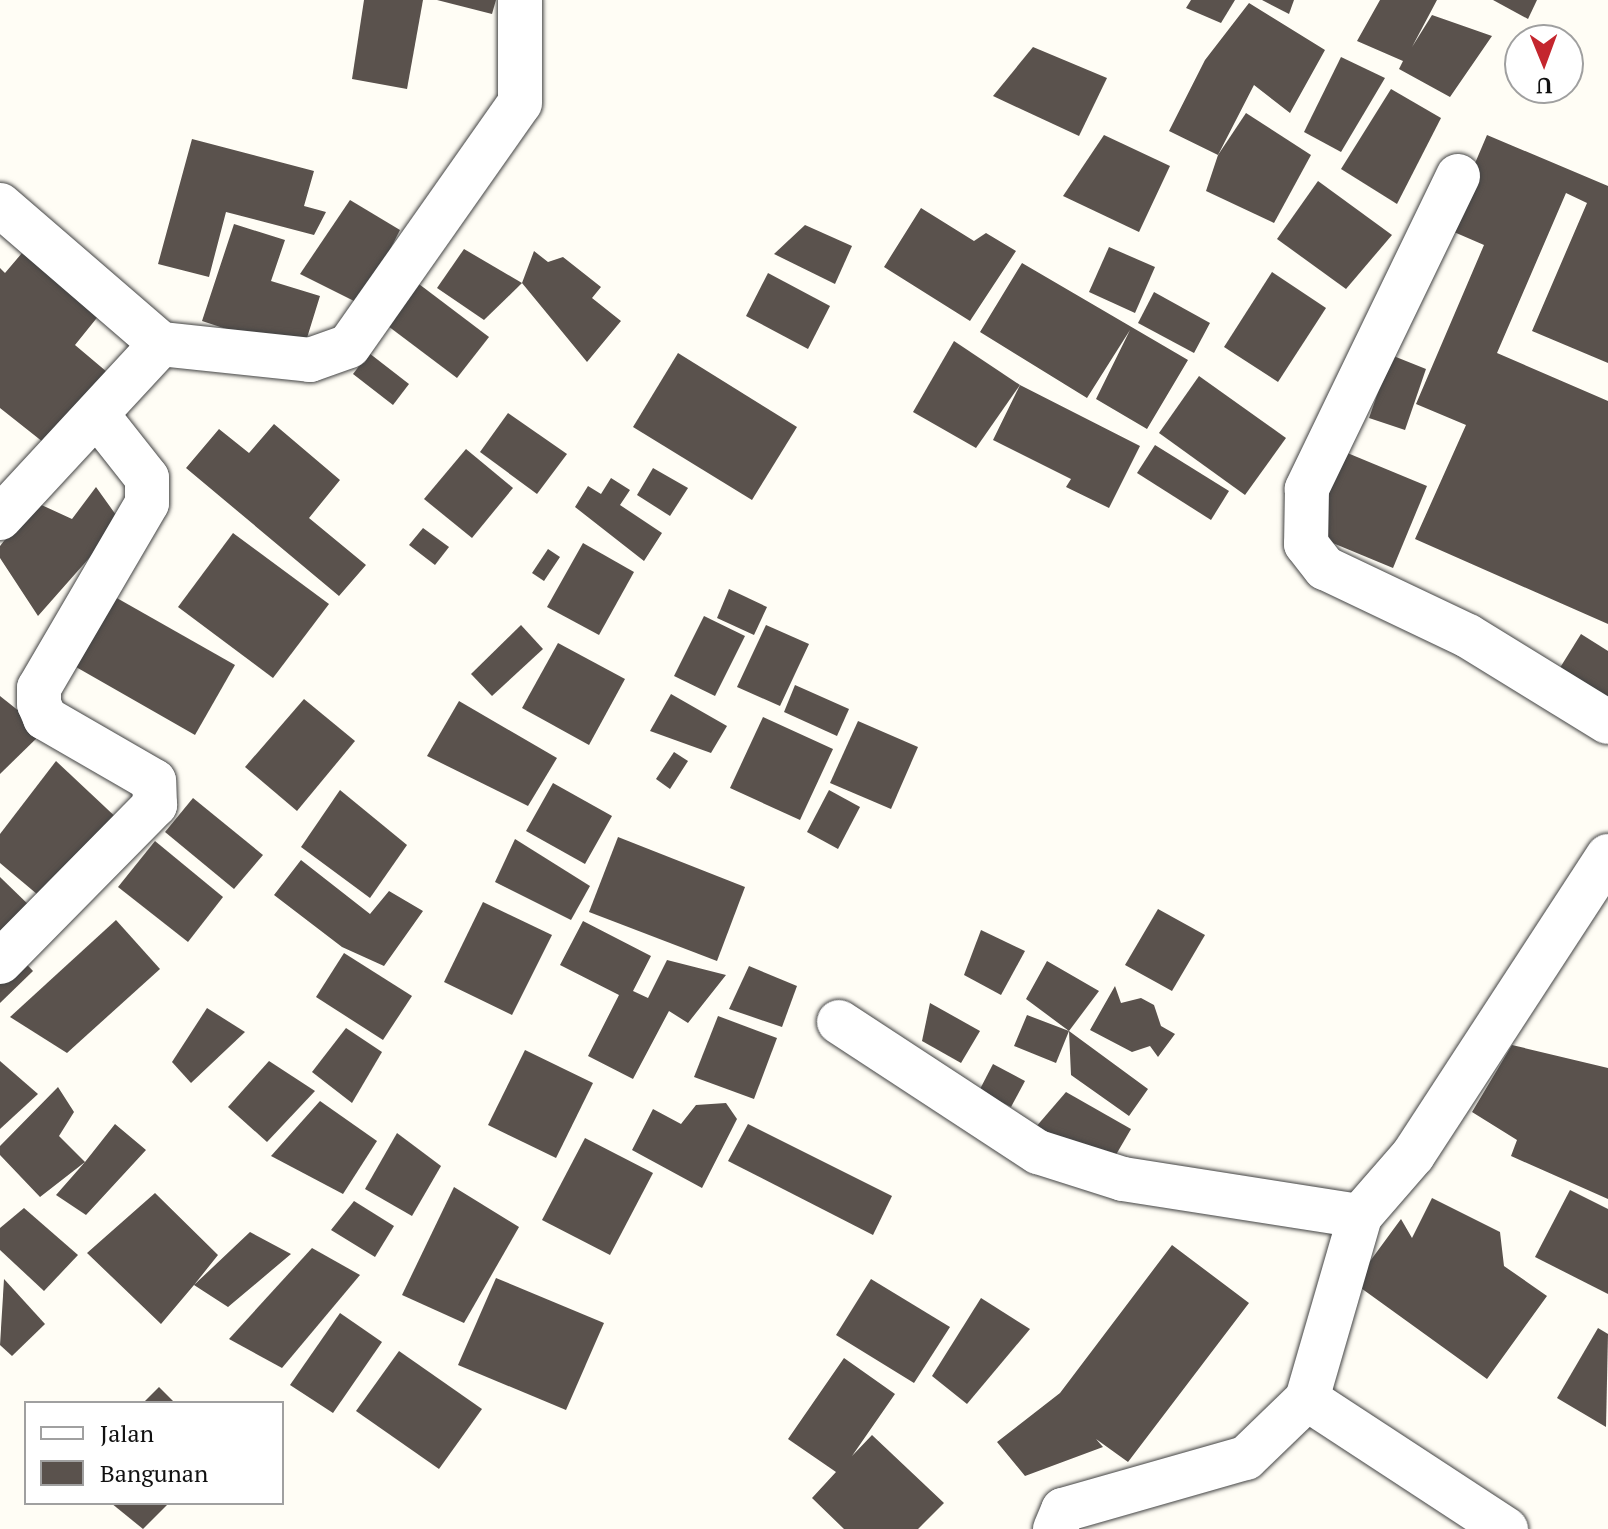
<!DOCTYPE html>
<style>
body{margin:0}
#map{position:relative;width:1608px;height:1529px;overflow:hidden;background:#fffdf5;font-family:"PT Serif",serif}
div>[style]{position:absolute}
.building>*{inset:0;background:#5a524d}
.roads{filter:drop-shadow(0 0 2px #444) drop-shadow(0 0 2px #444)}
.minor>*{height:44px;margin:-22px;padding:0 22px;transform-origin:22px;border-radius:22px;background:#fff}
span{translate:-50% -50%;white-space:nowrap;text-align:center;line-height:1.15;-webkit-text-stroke:8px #fff;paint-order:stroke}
.legend{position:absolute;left:24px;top:1401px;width:260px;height:104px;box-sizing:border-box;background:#fff;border:2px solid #a0a0a0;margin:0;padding:10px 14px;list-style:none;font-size:24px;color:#111}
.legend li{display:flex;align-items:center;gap:16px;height:40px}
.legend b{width:40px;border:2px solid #a0a0a0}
.north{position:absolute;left:1504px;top:24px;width:80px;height:80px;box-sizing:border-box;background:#fff;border:2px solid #a0a0a0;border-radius:50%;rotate:179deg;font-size:22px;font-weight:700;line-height:32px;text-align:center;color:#111}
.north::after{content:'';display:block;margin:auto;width:28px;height:36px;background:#c4262e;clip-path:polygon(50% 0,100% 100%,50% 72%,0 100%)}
</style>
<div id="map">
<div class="building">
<div style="clip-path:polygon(364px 0,423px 0,407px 89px,352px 79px)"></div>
<div style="clip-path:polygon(437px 0,496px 0,492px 14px)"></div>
<div style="clip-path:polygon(1191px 0,1235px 0,1221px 23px,1186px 8px)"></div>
<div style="clip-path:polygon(1262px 0,1294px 0,1289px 14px)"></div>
<div style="clip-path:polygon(1380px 0,1437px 0,1412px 47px,1432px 15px,1492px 36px,1450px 97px,1399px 69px,1403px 61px,1357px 41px)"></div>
<div style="clip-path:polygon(1493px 0,1537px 0,1528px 19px)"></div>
<div style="clip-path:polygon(1249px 3px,1325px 50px,1290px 113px,1254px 85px,1218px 155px,1169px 131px,1205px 60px)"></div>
<div style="clip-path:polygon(1033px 47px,1107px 78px,1079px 136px,993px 96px)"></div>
<div style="clip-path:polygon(1341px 57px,1385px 78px,1341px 152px,1304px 132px)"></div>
<div style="clip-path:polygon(1391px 89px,1441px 118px,1397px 204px,1341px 169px)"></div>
<div style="clip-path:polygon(1246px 113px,1311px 155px,1274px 223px,1206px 191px,1218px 155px)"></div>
<div style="clip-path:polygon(1104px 135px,1170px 166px,1139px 232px,1063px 196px)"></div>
<div style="clip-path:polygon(1487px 135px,1608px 186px,1608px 363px,1532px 331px,1587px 203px,1566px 193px,1497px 353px,1608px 401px,1608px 624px,1415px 539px,1466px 425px,1416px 404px,1484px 245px,1447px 229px)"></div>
<div style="clip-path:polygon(192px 139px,314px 171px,304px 206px,326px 212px,314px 235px,226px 212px,209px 277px,158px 264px)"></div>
<div style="clip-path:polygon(1318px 181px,1392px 235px,1346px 289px,1277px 239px)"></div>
<div style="clip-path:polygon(350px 200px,400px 230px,362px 305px,300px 274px)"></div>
<div style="clip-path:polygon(921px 208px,974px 241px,986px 233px,1016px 251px,970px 321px,884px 267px)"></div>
<div style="clip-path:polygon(234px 224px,285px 240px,271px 281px,320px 296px,302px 354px,202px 321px)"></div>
<div style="clip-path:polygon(805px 225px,852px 246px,835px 284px,774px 254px)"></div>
<div style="clip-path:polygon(1109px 247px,1155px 267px,1135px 313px,1089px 292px)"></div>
<div style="clip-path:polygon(464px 249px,522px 283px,484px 320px,437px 288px)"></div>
<div style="clip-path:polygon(534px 251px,548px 262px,563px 257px,601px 287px,592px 298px,621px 321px,587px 362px,522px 283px)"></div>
<div style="clip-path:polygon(22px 253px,100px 314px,75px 345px,107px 372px,48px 446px,0 408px,0 268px,5px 273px)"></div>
<div style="clip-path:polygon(1022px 263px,1188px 360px,1147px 429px,1096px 399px,1130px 330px,1087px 398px,980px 332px)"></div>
<div style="clip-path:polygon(1272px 272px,1326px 308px,1278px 382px,1224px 347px)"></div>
<div style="clip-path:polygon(768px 273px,830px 306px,808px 349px,746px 316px)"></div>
<div style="clip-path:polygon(411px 278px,489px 337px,457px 378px,380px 320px)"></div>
<div style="clip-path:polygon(1154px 292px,1210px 323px,1194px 353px,1138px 323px)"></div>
<div style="clip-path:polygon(954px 341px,1020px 385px,976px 448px,913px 412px)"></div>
<div style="clip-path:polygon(369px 353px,409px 384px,393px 405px,353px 374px)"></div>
<div style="clip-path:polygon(678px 353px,797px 427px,752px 500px,633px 427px)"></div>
<div style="clip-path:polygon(1391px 355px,1426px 369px,1405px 430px,1369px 418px)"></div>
<div style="clip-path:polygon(1199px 376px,1286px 438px,1245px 495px,1159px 433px)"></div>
<div style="clip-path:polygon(1020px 385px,1140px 446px,1109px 508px,1066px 487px,1071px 479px,993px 440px)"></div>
<div style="clip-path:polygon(508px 413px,567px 454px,537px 494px,480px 452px)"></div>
<div style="clip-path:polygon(274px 424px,340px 480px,309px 518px,366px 565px,339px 596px,186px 468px,219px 429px,249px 453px)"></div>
<div style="clip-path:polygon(1155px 445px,1229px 491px,1211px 520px,1137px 473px)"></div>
<div style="clip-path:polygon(466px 449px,513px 488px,472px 538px,424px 499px)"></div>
<div style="clip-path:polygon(1345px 452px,1427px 486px,1393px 568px,1311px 534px)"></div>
<div style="clip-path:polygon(653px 468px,688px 488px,670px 516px,637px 495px)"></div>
<div style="clip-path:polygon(611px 478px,630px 490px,620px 505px,662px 533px,644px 561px,575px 507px,588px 486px,601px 494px)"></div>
<div style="clip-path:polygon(96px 487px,121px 522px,38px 616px,0 558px,0 546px,35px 502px,72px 519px)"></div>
<div style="clip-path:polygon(423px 528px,449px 547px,435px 565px,409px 545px)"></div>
<div style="clip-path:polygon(233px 533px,329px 604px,273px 678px,178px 607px)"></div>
<div style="clip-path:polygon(583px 543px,634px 572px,599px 635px,547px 607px)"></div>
<div style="clip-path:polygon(548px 549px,560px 557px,544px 581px,532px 573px)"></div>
<div style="clip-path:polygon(729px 589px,767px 607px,754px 635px,717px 618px)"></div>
<div style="clip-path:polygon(108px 593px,235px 665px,195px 735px,69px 663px)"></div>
<div style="clip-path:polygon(704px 616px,745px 636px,715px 696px,674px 676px)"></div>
<div style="clip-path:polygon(521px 625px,543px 649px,492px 696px,471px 674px)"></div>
<div style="clip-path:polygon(766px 625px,809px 644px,780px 706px,737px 687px)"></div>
<div style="clip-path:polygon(1581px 634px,1608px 651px,1608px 712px,1553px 679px)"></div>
<div style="clip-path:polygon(558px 643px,625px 679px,589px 745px,522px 708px)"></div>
<div style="clip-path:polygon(795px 685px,849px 709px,837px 736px,784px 712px)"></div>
<div style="clip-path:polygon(671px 694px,727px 726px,711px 753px,650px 731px)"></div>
<div style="clip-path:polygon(0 696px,44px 731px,0 774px)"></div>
<div style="clip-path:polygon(304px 699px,355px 741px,297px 811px,245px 767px)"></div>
<div style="clip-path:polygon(459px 701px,557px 758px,528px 806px,427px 756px)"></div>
<div style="clip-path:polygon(763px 717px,833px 749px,800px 820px,730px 788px)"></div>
<div style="clip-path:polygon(858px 721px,918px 747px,891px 809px,830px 783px)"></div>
<div style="clip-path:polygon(674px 752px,688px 761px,670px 789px,656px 779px)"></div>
<div style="clip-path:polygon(56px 761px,121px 822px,44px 900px,0 863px,0 834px)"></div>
<div style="clip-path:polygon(553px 783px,612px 816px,585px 864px,526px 831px)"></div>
<div style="clip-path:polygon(340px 790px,407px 845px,370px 898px,301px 847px)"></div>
<div style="clip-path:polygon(829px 790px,860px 807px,838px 849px,807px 832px)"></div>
<div style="clip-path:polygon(193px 798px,263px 855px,234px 889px,165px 832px)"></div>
<div style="clip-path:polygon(618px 837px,745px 887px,717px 961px,589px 912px)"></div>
<div style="clip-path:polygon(515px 839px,590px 886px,571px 920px,495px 882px)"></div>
<div style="clip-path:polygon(155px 841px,223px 897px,188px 942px,118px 887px)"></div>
<div style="clip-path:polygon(301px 860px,370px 914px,389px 891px,423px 911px,384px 966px,342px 947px,274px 895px)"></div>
<div style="clip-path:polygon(0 877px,34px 910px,0 943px)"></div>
<div style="clip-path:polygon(483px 902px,552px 935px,512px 1015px,444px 982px)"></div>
<div style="clip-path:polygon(1158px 909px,1205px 935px,1172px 991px,1125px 965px)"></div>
<div style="clip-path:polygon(116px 920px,160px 969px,67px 1053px,10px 1017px)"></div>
<div style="clip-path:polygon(583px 921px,651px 956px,633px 991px,648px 998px,667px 960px,726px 975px,688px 1023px,669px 1011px,633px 1079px,588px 1056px,619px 995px,560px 965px)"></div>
<div style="clip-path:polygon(981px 930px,1025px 951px,1001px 995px,964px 975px)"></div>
<div style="clip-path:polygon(16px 953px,33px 971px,0 1003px,0 967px)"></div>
<div style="clip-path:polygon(344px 953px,412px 996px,383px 1040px,316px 997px)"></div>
<div style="clip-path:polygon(1047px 961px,1099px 991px,1069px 1031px,1148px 1089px,1129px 1116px,1071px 1075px,1069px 1031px,1056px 1063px,1014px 1046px,1027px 1015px,1069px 1031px,1026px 999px)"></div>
<div style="clip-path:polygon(749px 966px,797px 986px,782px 1027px,729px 1009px)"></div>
<div style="clip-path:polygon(1115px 986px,1121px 1003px,1141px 998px,1154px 1005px,1161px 1026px,1175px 1034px,1158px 1057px,1150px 1046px,1132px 1052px,1090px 1030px)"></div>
<div style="clip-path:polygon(930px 1003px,980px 1031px,961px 1063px,922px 1041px)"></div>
<div style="clip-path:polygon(207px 1008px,245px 1032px,191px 1083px,172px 1062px)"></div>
<div style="clip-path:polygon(718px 1016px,777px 1038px,754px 1099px,694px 1077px)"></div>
<div style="clip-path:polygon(346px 1028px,382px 1052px,352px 1103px,312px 1072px)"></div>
<div style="clip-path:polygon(1512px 1045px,1608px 1068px,1608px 1199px,1511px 1156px,1517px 1140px,1472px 1112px)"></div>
<div style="clip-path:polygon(525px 1050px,593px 1083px,556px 1158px,488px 1125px)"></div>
<div style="clip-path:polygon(0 1061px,38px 1094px,0 1129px)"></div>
<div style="clip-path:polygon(269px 1061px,315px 1091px,267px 1142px,228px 1107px)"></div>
<div style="clip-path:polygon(993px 1064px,1025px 1081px,1011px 1107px,979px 1091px)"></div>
<div style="clip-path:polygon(58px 1087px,74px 1112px,59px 1136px,85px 1162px,115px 1124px,146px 1150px,86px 1215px,56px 1195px,85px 1162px,40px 1197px,0 1155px,0 1146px)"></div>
<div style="clip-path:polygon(1066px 1092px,1131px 1129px,1110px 1165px,1035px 1128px)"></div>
<div style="clip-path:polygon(320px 1101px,377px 1141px,343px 1194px,271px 1156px)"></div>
<div style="clip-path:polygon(726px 1103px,737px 1119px,702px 1188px,632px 1150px,653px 1109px,681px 1124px,696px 1105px)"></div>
<div style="clip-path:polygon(748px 1124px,892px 1196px,873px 1235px,728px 1161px)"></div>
<div style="clip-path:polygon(397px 1133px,441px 1166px,412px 1216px,365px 1189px)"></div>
<div style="clip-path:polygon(585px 1138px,653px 1173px,610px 1255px,542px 1220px)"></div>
<div style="clip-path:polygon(454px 1187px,519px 1227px,464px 1323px,402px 1295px)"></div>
<div style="clip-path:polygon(1570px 1190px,1608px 1209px,1608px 1294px,1535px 1257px)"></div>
<div style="clip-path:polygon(155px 1193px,218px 1255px,194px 1285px,250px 1232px,291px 1254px,228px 1307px,194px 1285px,161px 1324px,87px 1253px)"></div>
<div style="clip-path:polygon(1432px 1198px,1500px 1232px,1504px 1266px,1547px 1296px,1487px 1379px,1354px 1283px,1401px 1219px,1412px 1238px)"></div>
<div style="clip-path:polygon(354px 1201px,394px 1226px,375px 1257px,331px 1230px)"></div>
<div style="clip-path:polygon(24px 1208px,78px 1255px,44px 1291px,0 1250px,0 1228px)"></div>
<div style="clip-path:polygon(1172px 1245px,1249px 1303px,1128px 1462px,1096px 1439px,1103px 1447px,1025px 1476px,997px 1442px,1060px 1393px)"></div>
<div style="clip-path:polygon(312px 1248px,360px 1275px,282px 1368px,229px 1339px)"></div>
<div style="clip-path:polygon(496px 1278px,604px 1323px,566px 1410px,458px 1365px)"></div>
<div style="clip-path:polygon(4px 1279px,45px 1324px,12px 1356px,0 1345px)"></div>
<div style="clip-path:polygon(871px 1279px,950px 1327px,914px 1383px,836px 1335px)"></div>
<div style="clip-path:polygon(981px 1298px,1030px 1329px,967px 1404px,932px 1376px)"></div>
<div style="clip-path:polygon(340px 1313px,382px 1342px,333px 1413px,290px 1385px)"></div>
<div style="clip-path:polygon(1598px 1328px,1608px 1334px,1606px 1427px,1557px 1398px)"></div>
<div style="clip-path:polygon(399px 1351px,482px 1409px,439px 1469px,356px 1411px)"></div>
<div style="clip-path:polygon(844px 1358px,895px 1394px,852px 1456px,872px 1435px,944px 1503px,918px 1529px,844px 1529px,812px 1498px,836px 1472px,788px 1439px)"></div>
<div style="clip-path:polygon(159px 1387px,175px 1403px,143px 1403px)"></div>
<div style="clip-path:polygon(111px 1503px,169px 1503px,143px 1529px)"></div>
</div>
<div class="roads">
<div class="minor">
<div style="left:1458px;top:176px;width:348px;rotate:115.8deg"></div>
<div style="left:1307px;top:489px;width:55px;rotate:91deg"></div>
<div style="left:1306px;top:544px;width:31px;rotate:52deg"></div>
<div style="left:1325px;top:568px;width:158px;rotate:25.4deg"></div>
<div style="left:1468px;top:636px;width:164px;rotate:31.6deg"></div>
<div style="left:0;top:205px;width:213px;rotate:40.8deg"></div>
<div style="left:161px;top:344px;width:237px;rotate:132.8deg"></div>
<div style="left:161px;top:344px;width:150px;rotate:6.1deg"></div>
<div style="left:310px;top:360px;width:41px;rotate:-19.7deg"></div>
<div style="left:349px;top:346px;width:297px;rotate:-54.9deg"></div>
<div style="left:520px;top:103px;width:103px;rotate:-90deg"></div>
<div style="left:0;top:962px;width:221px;rotate:-45.4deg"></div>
<div style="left:155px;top:805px;width:24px;rotate:-92deg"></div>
<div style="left:154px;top:781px;width:126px;rotate:-150deg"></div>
<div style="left:45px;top:718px;width:15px;rotate:-113deg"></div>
<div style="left:39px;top:704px;width:16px;rotate:-90deg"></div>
<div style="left:39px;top:688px;width:214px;rotate:-59.7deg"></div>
<div style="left:147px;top:503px;width:25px;rotate:-90deg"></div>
<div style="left:147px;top:478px;width:79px;rotate:-128.3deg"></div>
<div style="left:839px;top:1022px;width:238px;rotate:33.2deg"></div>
<div style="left:1038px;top:1152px;width:89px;rotate:17.6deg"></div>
<div style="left:1123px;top:1179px;width:240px;rotate:8.9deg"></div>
<div style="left:1360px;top:1216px;width:81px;rotate:-49deg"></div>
<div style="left:1413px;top:1155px;width:357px;rotate:-56.9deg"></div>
<div style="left:1307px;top:1399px;width:238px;rotate:33.2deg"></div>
<div style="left:1055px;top:1529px;width:21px;rotate:-67deg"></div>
<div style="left:1063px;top:1510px;width:190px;rotate:-15.9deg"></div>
<div style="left:1246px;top:1458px;width:85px;rotate:-44deg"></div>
<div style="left:1307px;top:1399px;width:191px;rotate:-73.8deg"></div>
</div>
</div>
<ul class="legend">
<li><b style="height:10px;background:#fff"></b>Jalan</li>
<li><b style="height:22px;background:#5a524d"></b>Bangunan</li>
</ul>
<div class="north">U</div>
</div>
